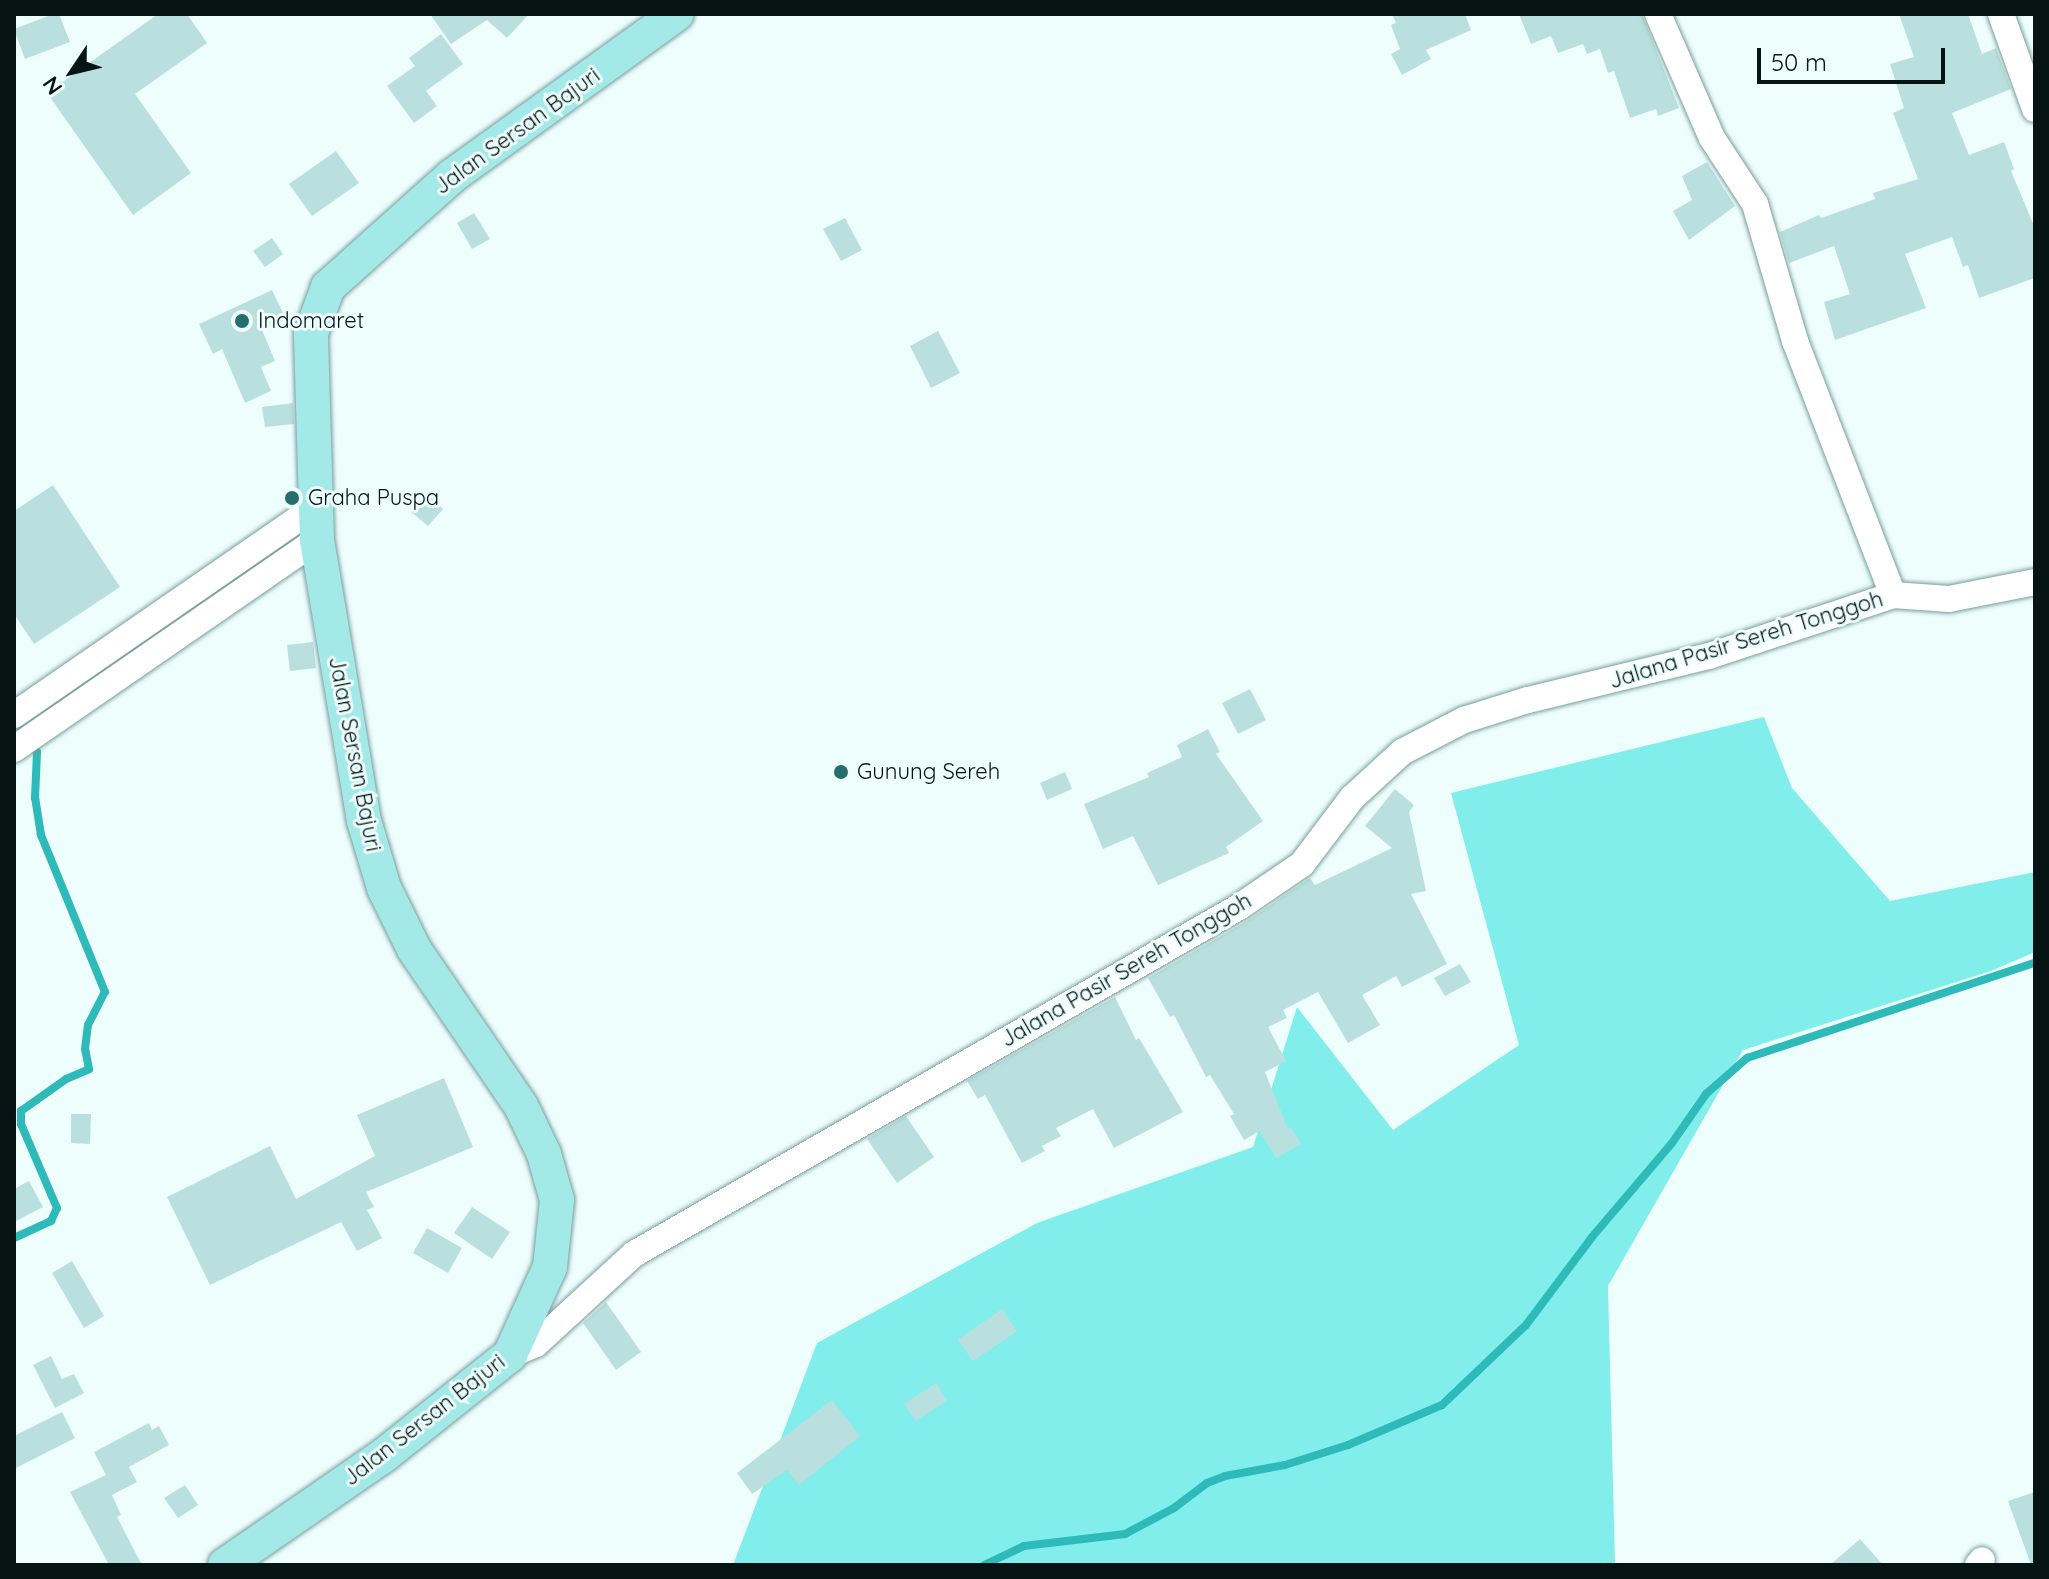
<!DOCTYPE html>
<style>
body{margin:0}
#map{position:relative;width:2049px;height:1579px;overflow:hidden;background:#eefefd;font-family:Quicksand,sans-serif}
div>[style]{position:absolute}
.green>*{inset:0;background:#82eeec}
.stream>*{height:8px;margin:-4px;padding:0 4px;transform-origin:4px;border-radius:4px;background:#2ebab8}
.building>*{inset:0;background:#b9e0de}
.roads{filter:drop-shadow(0 0 2px #789e9c) drop-shadow(0 0 2px #789e9c)}
.minor>*{height:26px;margin:-13px;padding:0 13px;transform-origin:13px;border-radius:13px;background:#fff}
.major>*{height:34px;margin:-17px;padding:0 17px;transform-origin:17px;border-radius:17px;background:#a3e9e8}
.dots>*{width:22px;height:22px;translate:-50% -50%;box-sizing:border-box;border:4px solid #eefefd;border-radius:50%}
span{translate:-50% -50%;white-space:nowrap;text-align:center;line-height:1.15;-webkit-text-stroke:6px #eefefd;paint-order:stroke}
.street-label{font-size:22px;color:#061514}
.poi-label{font-size:22px;color:#061514}
.left{translate:0 -50%;text-align:left}
.frame{position:absolute;inset:0;border:16px solid #061514;pointer-events:none}
.north{position:absolute;left:32px;top:32px;width:80px;height:80px;-webkit-text-stroke:6px #eefefd;paint-order:stroke;rotate:235deg;font-size:22px;font-weight:700;line-height:32px;text-align:center;color:#061514}
.north::after{content:'';display:block;margin:auto;width:28px;height:36px;background:#061514;clip-path:polygon(50% 0,100% 100%,50% 72%,0 100%)}
.scale{position:absolute;left:1757px;top:48px;width:188px;height:36px;box-sizing:border-box;border:4px solid #061514;border-top:0;padding-left:10px;font-size:24px;line-height:28px;white-space:nowrap;color:#061514;-webkit-text-stroke:6px #eefefd;paint-order:stroke}
</style>
<div id="map">
<div class="green">
<div style="clip-path:polygon(1764px 717px,1792px 788px,1890px 901px,2035px 872px,2035px 952px,1991px 971px,1743px 1050px,1608px 1286px,1615px 1565px,733px 1565px,817px 1343px,1037px 1223px,1253px 1147px,1297px 1007px,1393px 1130px,1519px 1045px,1451px 793px)"></div>
</div>
<div class="stream">
<div style="left:14px;top:1238px;width:41px;rotate:-24.7deg"></div>
<div style="left:51px;top:1221px;width:14px;rotate:-65deg"></div>
<div style="left:57px;top:1208px;width:91px;rotate:-113.2deg"></div>
<div style="left:21px;top:1124px;width:13px;rotate:-90deg"></div>
<div style="left:21px;top:1111px;width:55px;rotate:-35.4deg"></div>
<div style="left:66px;top:1079px;width:25px;rotate:-23deg"></div>
<div style="left:89px;top:1069px;width:20px;rotate:-101deg"></div>
<div style="left:85px;top:1049px;width:24px;rotate:-83deg"></div>
<div style="left:88px;top:1025px;width:37px;rotate:-63deg"></div>
<div style="left:105px;top:992px;width:170px;rotate:-112.2deg"></div>
<div style="left:41px;top:835px;width:37px;rotate:-99deg"></div>
<div style="left:35px;top:798px;width:46px;rotate:-87.5deg"></div>
<div style="left:37px;top:752px;width:40px;rotate:-122.9deg"></div>
<div style="left:984px;top:1565px;width:44px;rotate:-25.4deg"></div>
<div style="left:1024px;top:1546px;width:102px;rotate:-6.8deg"></div>
<div style="left:1125px;top:1534px;width:55px;rotate:-28deg"></div>
<div style="left:1174px;top:1508px;width:41px;rotate:-37.1deg"></div>
<div style="left:1207px;top:1483px;width:19px;rotate:-21deg"></div>
<div style="left:1225px;top:1476px;width:61px;rotate:-10.4deg"></div>
<div style="left:1285px;top:1465px;width:66px;rotate:-17.6deg"></div>
<div style="left:1348px;top:1445px;width:102px;rotate:-23.1deg"></div>
<div style="left:1442px;top:1405px;width:116px;rotate:-43.6deg"></div>
<div style="left:1526px;top:1325px;width:110px;rotate:-53.1deg"></div>
<div style="left:1592px;top:1237px;width:123px;rotate:-49.6deg"></div>
<div style="left:1672px;top:1143px;width:60px;rotate:-55.2deg"></div>
<div style="left:1706px;top:1094px;width:55px;rotate:-41.3deg"></div>
<div style="left:1747px;top:1058px;width:303px;rotate:-18.3deg"></div>
</div>
<div class="building">
<div style="clip-path:polygon(53px 14px,59px 14px,70px 42px,25px 59px,14px 29px)"></div>
<div style="clip-path:polygon(158px 14px,187px 14px,207px 43px,135px 94px,191px 173px,133px 215px,47px 93px)"></div>
<div style="clip-path:polygon(430px 14px,529px 14px,507px 38px,487px 20px,451px 44px)"></div>
<div style="clip-path:polygon(1392px 14px,1465px 14px,1471px 30px,1426px 50px,1431px 59px,1402px 75px,1391px 54px,1400px 49px,1391px 25px,1396px 23px)"></div>
<div style="clip-path:polygon(1519px 14px,1642px 14px,1679px 108px,1658px 116px,1656px 109px,1630px 118px,1614px 71px,1608px 73px,1600px 49px,1587px 54px,1583px 44px,1558px 53px,1551px 36px,1531px 44px)"></div>
<div style="clip-path:polygon(1899px 14px,1968px 14px,1982px 54px,1996px 48px,2011px 89px,1952px 113px,1969px 155px,2004px 142px,2014px 169px,2011px 171px,2035px 228px,2035px 278px,1979px 298px,1968px 265px,1963px 267px,1952px 237px,1905px 254px,1926px 308px,1835px 340px,1824px 302px,1850px 294px,1834px 246px,1789px 263px,1780px 232px,1819px 215px,1821px 218px,1875px 199px,1873px 193px,1918px 179px,1893px 113px,1904px 108px,1890px 64px,1914px 57px)"></div>
<div style="clip-path:polygon(441px 34px,463px 64px,426px 91px,437px 106px,414px 123px,387px 86px,415px 66px,409px 58px)"></div>
<div style="clip-path:polygon(336px 151px,359px 183px,312px 216px,289px 184px)"></div>
<div style="clip-path:polygon(1707px 162px,1735px 206px,1689px 240px,1673px 211px,1692px 200px,1682px 176px)"></div>
<div style="clip-path:polygon(474px 213px,490px 239px,472px 249px,457px 223px)"></div>
<div style="clip-path:polygon(845px 218px,862px 250px,841px 261px,823px 229px)"></div>
<div style="clip-path:polygon(272px 238px,283px 254px,265px 267px,253px 251px)"></div>
<div style="clip-path:polygon(272px 290px,286px 319px,262px 330px,275px 361px,261px 367px,271px 391px,245px 403px,222px 349px,213px 354px,199px 324px)"></div>
<div style="clip-path:polygon(938px 331px,960px 373px,931px 388px,910px 346px)"></div>
<div style="clip-path:polygon(293px 403px,294px 424px,265px 427px,262px 407px)"></div>
<div style="clip-path:polygon(53px 485px,120px 587px,34px 644px,14px 614px,14px 511px)"></div>
<div style="clip-path:polygon(427px 494px,443px 509px,428px 526px,411px 512px)"></div>
<div style="clip-path:polygon(313px 642px,316px 668px,290px 671px,287px 645px)"></div>
<div style="clip-path:polygon(1250px 689px,1266px 720px,1238px 734px,1222px 703px)"></div>
<div style="clip-path:polygon(1208px 729px,1220px 752px,1216px 754px,1263px 821px,1226px 847px,1229px 853px,1158px 885px,1133px 836px,1103px 849px,1084px 804px,1149px 777px,1147px 773px,1182px 757px,1177px 745px)"></div>
<div style="clip-path:polygon(1065px 772px,1072px 789px,1047px 800px,1040px 783px)"></div>
<div style="clip-path:polygon(1395px 789px,1414px 805px,1409px 812px,1426px 891px,1411px 894px,1447px 964px,1402px 987px,1396px 976px,1362px 995px,1380px 1025px,1348px 1043px,1318px 992px,1283px 1010px,1287px 1018px,1268px 1027px,1286px 1061px,1265px 1072px,1288px 1129px,1291px 1127px,1301px 1144px,1276px 1158px,1260px 1131px,1244px 1140px,1230px 1116px,1234px 1114px,1210px 1075px,1206px 1077px,1174px 1015px,1170px 1017px,1148px 978px,1247px 921px,1310px 878px,1315px 885px,1392px 848px,1365px 826px)"></div>
<div style="clip-path:polygon(1460px 964px,1471px 982px,1445px 996px,1434px 978px)"></div>
<div style="clip-path:polygon(1115px 997px,1136px 1040px,1139px 1038px,1183px 1112px,1114px 1148px,1093px 1109px,1056px 1128px,1061px 1136px,1042px 1146px,1045px 1151px,1022px 1163px,985px 1095px,978px 1099px,967px 1081px)"></div>
<div style="clip-path:polygon(444px 1078px,473px 1147px,366px 1192px,374px 1207px,367px 1210px,382px 1238px,357px 1251px,341px 1222px,210px 1285px,167px 1197px,270px 1146px,296px 1199px,375px 1156px,357px 1115px)"></div>
<div style="clip-path:polygon(71px 1114px,91px 1114px,90px 1144px,71px 1143px)"></div>
<div style="clip-path:polygon(906px 1116px,934px 1157px,897px 1183px,867px 1139px)"></div>
<div style="clip-path:polygon(29px 1181px,43px 1207px,14px 1222px,14px 1189px)"></div>
<div style="clip-path:polygon(472px 1207px,510px 1232px,492px 1259px,454px 1233px)"></div>
<div style="clip-path:polygon(427px 1228px,462px 1248px,448px 1273px,413px 1253px)"></div>
<div style="clip-path:polygon(72px 1261px,104px 1316px,84px 1328px,52px 1273px)"></div>
<div style="clip-path:polygon(606px 1302px,641px 1352px,616px 1370px,583px 1323px)"></div>
<div style="clip-path:polygon(1002px 1309px,1017px 1331px,973px 1361px,958px 1340px)"></div>
<div style="clip-path:polygon(51px 1356px,62px 1379px,74px 1374px,84px 1393px,55px 1408px,33px 1365px)"></div>
<div style="clip-path:polygon(936px 1383px,947px 1400px,916px 1421px,904px 1404px)"></div>
<div style="clip-path:polygon(832px 1400px,860px 1436px,799px 1485px,787px 1470px,752px 1494px,737px 1473px)"></div>
<div style="clip-path:polygon(62px 1412px,75px 1438px,14px 1469px,14px 1436px)"></div>
<div style="clip-path:polygon(149px 1423px,152px 1430px,159px 1426px,169px 1445px,129px 1467px,137px 1482px,112px 1495px,121px 1515px,117px 1517px,142px 1565px,109px 1565px,70px 1492px,106px 1475px,94px 1452px)"></div>
<div style="clip-path:polygon(185px 1485px,198px 1505px,178px 1518px,164px 1498px)"></div>
<div style="clip-path:polygon(2035px 1492px,2035px 1565px,2031px 1565px,2008px 1501px)"></div>
<div style="clip-path:polygon(1860px 1539px,1883px 1565px,1830px 1565px)"></div>
</div>
<div class="roads">
<div class="minor">
<div style="left:1658px;top:14px;width:135px;rotate:66.5deg"></div>
<div style="left:1712px;top:138px;width:79px;rotate:56.9deg"></div>
<div style="left:1755px;top:204px;width:143px;rotate:73.7deg"></div>
<div style="left:1795px;top:341px;width:272px;rotate:68.9deg"></div>
<div style="left:2001px;top:14px;width:101px;rotate:70.3deg"></div>
<div style="left:14px;top:715px;width:366px;rotate:-34.6deg"></div>
<div style="left:14px;top:749px;width:368px;rotate:-34.6deg"></div>
<div style="left:510px;top:1355px;width:28px;rotate:-23deg"></div>
<div style="left:536px;top:1344px;width:133px;rotate:-42.6deg"></div>
<div style="left:634px;top:1254px;width:697px;rotate:-29.84deg"></div>
<div style="left:1239px;top:907px;width:76px;rotate:-34.3deg"></div>
<div style="left:1302px;top:864px;width:83px;rotate:-52.9deg"></div>
<div style="left:1352px;top:798px;width:68px;rotate:-42.6deg"></div>
<div style="left:1402px;top:752px;width:70px;rotate:-27.3deg"></div>
<div style="left:1464px;top:720px;width:67px;rotate:-17.4deg"></div>
<div style="left:1528px;top:700px;width:186px;rotate:-13.7deg"></div>
<div style="left:1709px;top:656px;width:194px;rotate:-18.3deg"></div>
<div style="left:1893px;top:595px;width:56px;rotate:4.1deg"></div>
<div style="left:1949px;top:599px;width:88px;rotate:-11.2deg"></div>
<div style="left:1978px;top:1565px;width:6px;rotate:-51deg"></div>
</div>
<div class="major">
<div style="left:225px;top:1565px;width:192px;rotate:-34.6deg"></div>
<div style="left:383px;top:1456px;width:162px;rotate:-38.5deg"></div>
<div style="left:510px;top:1355px;width:97px;rotate:-65.6deg"></div>
<div style="left:550px;top:1267px;width:67px;rotate:-84deg"></div>
<div style="left:557px;top:1200px;width:48px;rotate:-105.8deg"></div>
<div style="left:544px;top:1154px;width:53px;rotate:-115.6deg"></div>
<div style="left:521px;top:1106px;width:190px;rotate:-124.3deg"></div>
<div style="left:414px;top:949px;width:68px;rotate:-116.2deg"></div>
<div style="left:384px;top:888px;width:70px;rotate:-106.6deg"></div>
<div style="left:364px;top:821px;width:285px;rotate:-99.5deg"></div>
<div style="left:317px;top:540px;width:207px;rotate:-91.7deg"></div>
<div style="left:311px;top:333px;width:49px;rotate:-69.7deg"></div>
<div style="left:328px;top:287px;width:166px;rotate:-41.8deg"></div>
<div style="left:452px;top:176px;width:277px;rotate:-35.8deg"></div>
</div>
</div>
<div class="dots">
<div style="left:242px;top:321px;background:#246f6e"></div>
<div style="left:292px;top:498px;background:#246f6e"></div>
<div style="left:841px;top:772px;background:#246f6e"></div>
</div>
<div class="street-label">
<span style="left:517px;top:131px;rotate:-36deg">Jalan Sersan Bajuri</span>
<span style="left:1746px;top:640px;rotate:-17deg">Jalana Pasir Sereh Tonggoh</span>
<span style="left:355px;top:754px;rotate:79deg">Jalan Sersan Bajuri</span>
<span style="left:1126px;top:970px;rotate:-30deg">Jalana Pasir Sereh Tonggoh</span>
<span style="left:424px;top:1420px;rotate:-38deg">Jalan Sersan Bajuri</span>
</div>
<div class="poi-label">
<span class="left" style="left:258px;top:321px">Indomaret</span>
<span class="left" style="left:308px;top:498px">Graha Puspa</span>
<span class="left" style="left:857px;top:772px">Gunung Sereh</span>
</div>
<div class="frame"></div>
<div class="north">N</div>
<div class="scale">50 m</div>
</div>
